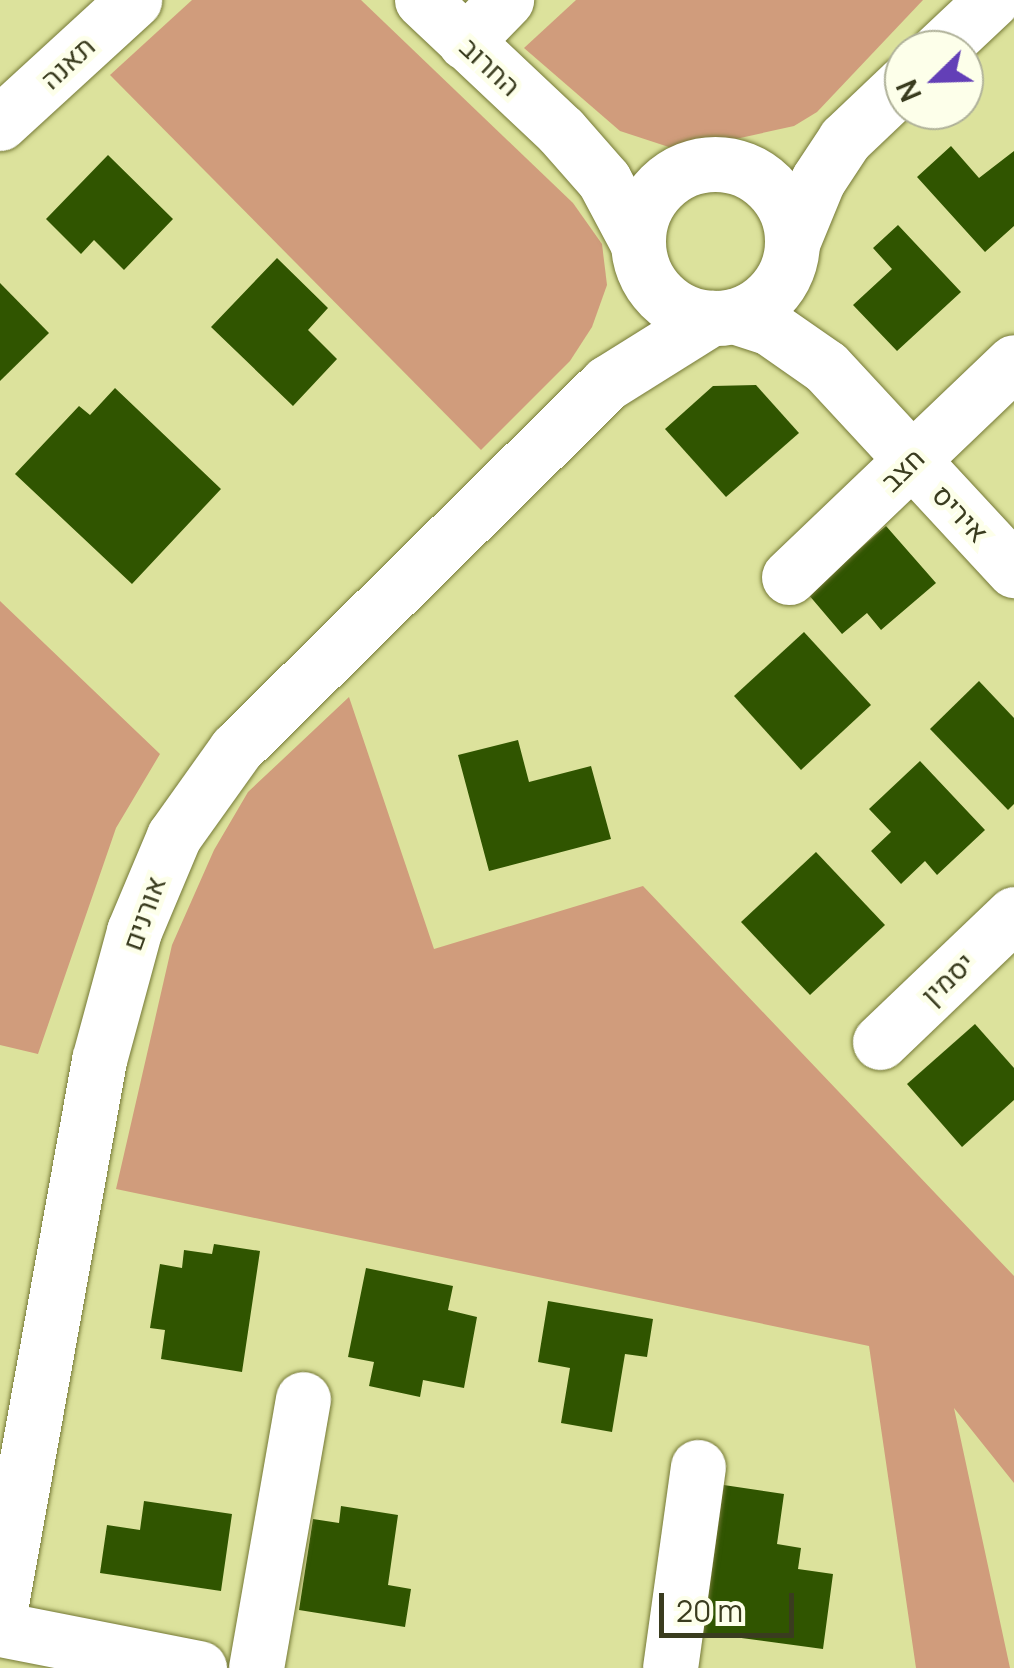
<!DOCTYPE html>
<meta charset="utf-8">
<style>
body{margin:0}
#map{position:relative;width:1014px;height:1668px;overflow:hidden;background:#dce29c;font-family:Manrope,Heebo,sans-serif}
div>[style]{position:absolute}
.green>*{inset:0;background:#d09c7c}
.building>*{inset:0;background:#305500}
.roads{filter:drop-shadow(0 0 2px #757936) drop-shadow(0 0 2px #757936)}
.minor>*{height:55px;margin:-27.5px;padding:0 27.5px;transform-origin:27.5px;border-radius:27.5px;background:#fff}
.minor>.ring{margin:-27.5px;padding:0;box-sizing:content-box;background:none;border:55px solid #fff;border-radius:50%}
span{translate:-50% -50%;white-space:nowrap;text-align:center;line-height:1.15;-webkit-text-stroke:10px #fdffea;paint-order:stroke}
.street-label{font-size:28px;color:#3a3c1f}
.north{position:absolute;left:884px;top:30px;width:100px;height:100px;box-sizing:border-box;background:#fdffea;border:2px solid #afb199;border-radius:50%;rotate:247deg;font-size:28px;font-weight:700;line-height:40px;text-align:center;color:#3a3c1f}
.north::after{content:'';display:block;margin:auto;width:35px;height:45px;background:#633fb7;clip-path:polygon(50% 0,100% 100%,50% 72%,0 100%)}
.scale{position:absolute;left:659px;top:1593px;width:135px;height:45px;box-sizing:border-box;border:5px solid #3a3c1f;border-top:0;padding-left:12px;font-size:30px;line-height:35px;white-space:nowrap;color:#3a3c1f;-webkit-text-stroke:8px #fdffea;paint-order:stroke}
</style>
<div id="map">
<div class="green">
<div style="clip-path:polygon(192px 0,361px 0,573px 203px,602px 244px,607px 285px,592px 327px,570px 361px,481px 450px,110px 75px)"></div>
<div style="clip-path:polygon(576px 0,923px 0,817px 112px,794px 126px,681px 151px,620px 131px,524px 48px)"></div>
<div style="clip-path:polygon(0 601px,160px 754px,116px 828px,38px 1054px,0 1045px)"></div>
<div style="clip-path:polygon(349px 697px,434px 949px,643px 886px,1014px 1276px,1014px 1483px,954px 1408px,1010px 1668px,916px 1668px,869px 1346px,116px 1189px,172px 945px,214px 850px,248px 792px)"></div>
</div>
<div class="building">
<div style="clip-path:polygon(951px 146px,979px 178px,1014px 151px,1014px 226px,985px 252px,917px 177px)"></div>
<div style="clip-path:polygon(108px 155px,173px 219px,124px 270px,94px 240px,81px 254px,46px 219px)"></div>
<div style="clip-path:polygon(898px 225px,961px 292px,897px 351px,853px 305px,892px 269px,873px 248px)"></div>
<div style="clip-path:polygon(277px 258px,328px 308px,308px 330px,337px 359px,293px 406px,211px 327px)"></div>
<div style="clip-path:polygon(0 283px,49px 333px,0 381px)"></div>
<div style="clip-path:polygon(756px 385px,799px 433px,726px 497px,665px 429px,713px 386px)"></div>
<div style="clip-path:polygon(115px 388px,221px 489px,132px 584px,15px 474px,79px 406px,90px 415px)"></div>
<div style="clip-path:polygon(886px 526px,936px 583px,881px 630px,867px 613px,842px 634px,808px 594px)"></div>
<div style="clip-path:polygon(804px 632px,871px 705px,801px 770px,734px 696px)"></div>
<div style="clip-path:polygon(979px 681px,1014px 718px,1014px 804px,1008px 810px,930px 729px)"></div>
<div style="clip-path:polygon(518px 740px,529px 782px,591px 766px,611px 839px,489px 871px,458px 755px)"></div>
<div style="clip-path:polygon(920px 761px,985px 830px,937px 875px,925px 861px,901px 884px,871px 851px,891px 832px,869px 809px)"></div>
<div style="clip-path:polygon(816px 852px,885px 925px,810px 995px,741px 922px)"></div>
<div style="clip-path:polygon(975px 1024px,1014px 1068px,1014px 1100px,962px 1147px,907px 1084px)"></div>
<div style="clip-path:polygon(214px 1244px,260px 1251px,242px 1372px,161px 1359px,165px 1330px,150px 1328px,160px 1264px,182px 1268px,184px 1250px,212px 1254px)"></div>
<div style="clip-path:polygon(366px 1268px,453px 1286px,448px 1310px,477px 1317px,464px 1388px,423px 1380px,420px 1397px,369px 1386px,374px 1362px,348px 1357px)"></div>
<div style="clip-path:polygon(548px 1301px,653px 1319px,647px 1357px,625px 1354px,612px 1432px,561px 1423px,570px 1368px,538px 1362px)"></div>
<div style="clip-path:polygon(717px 1484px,784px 1494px,777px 1544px,801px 1548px,798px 1569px,833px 1574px,823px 1649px,696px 1632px)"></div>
<div style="clip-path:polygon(144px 1501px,232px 1514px,221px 1591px,100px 1573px,107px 1525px,140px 1530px)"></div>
<div style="clip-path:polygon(341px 1506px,398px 1515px,388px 1585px,411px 1589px,405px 1627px,299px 1610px,313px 1519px,339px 1523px)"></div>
</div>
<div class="roads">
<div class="minor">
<div style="left:422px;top:0;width:191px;rotate:43.3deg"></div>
<div style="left:561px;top:131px;width:65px;rotate:48.7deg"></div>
<div style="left:604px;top:180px;width:70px;rotate:62deg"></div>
<div style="left:465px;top:42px;width:59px;rotate:-45.7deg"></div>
<div style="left:939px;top:50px;width:73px;rotate:-43.3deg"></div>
<div style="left:0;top:123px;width:182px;rotate:-42.5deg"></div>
<div class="ring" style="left:638px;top:164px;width:99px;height:99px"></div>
<div style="left:792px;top:243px;width:68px;rotate:-67.6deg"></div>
<div style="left:818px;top:180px;width:49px;rotate:-56.6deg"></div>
<div style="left:845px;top:139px;width:81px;rotate:-43.5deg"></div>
<div style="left:734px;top:316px;width:38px;rotate:18deg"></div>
<div style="left:770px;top:328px;width:68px;rotate:34.9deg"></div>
<div style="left:826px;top:367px;width:277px;rotate:47.2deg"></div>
<div style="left:789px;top:577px;width:311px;rotate:-43.7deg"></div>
<div style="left:880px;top:1042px;width:185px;rotate:-43.7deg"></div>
<div style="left:0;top:1609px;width:558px;rotate:-79.78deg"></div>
<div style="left:99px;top:1060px;width:134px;rotate:-74.8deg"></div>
<div style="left:134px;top:931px;width:103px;rotate:-67.2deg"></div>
<div style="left:174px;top:836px;width:107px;rotate:-54.5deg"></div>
<div style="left:236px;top:749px;width:521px;rotate:-44.61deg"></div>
<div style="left:607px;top:383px;width:123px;rotate:-32deg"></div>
<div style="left:0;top:1629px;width:203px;rotate:11.1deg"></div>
<div style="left:256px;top:1668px;width:273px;rotate:-80.1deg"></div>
<div style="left:670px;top:1668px;width:203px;rotate:-82.1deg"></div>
</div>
</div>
<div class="street-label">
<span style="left:67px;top:62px;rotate:-43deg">תאנה</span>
<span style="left:491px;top:66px;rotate:43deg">החרוב</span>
<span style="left:902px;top:469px;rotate:-44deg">חצב</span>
<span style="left:961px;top:513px;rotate:47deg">איריס</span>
<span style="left:143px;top:913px;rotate:-70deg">אורנים</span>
<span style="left:947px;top:978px;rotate:-44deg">יסמין</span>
</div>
<div class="north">N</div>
<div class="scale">20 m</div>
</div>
